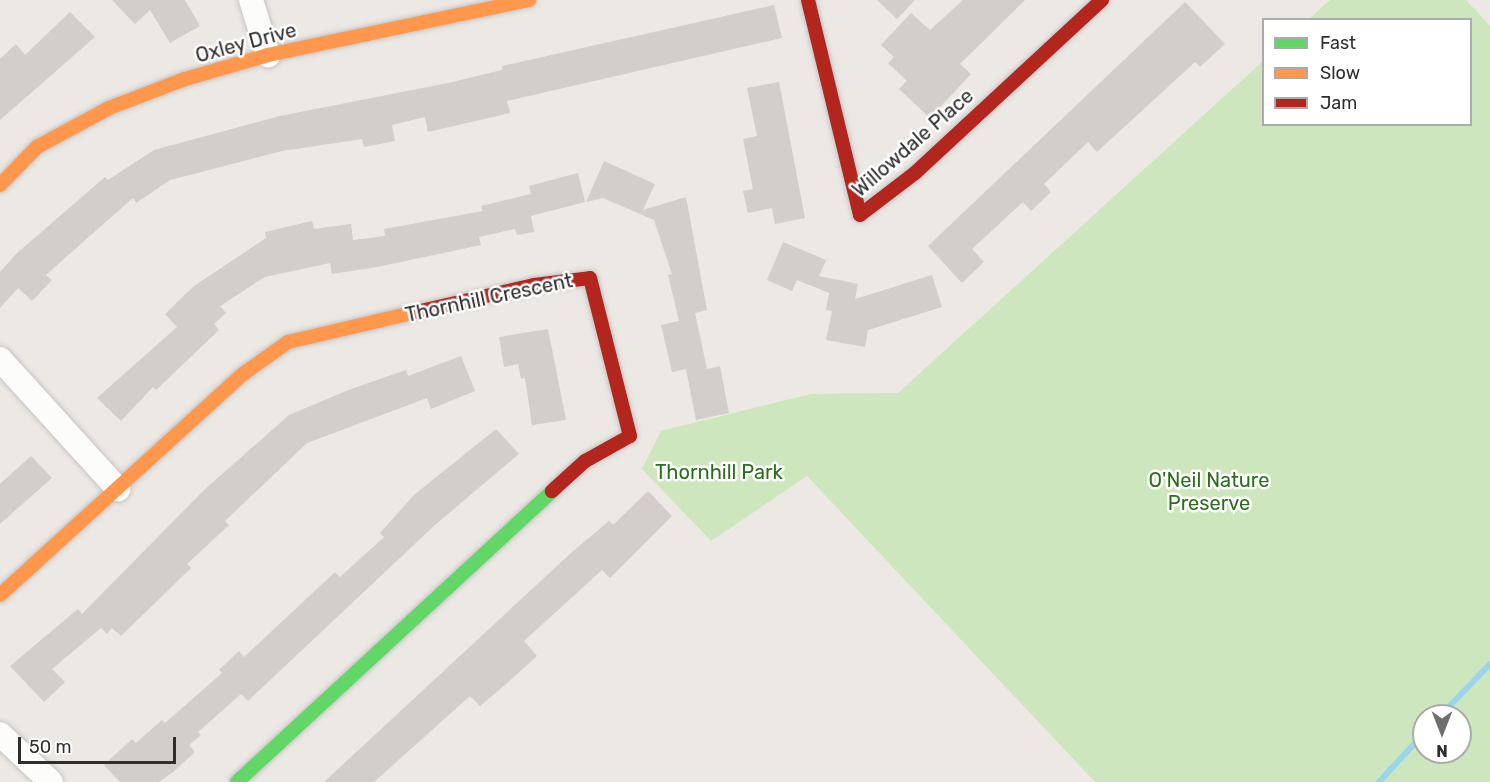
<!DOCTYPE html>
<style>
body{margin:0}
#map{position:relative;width:1490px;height:782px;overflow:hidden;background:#ece8e4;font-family:Rubik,sans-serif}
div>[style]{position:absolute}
.green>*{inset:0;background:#cee6be}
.stream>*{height:6px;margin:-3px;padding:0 3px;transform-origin:3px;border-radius:3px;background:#99d6ec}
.building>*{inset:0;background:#d1cecb}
.roads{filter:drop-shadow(0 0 2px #c5c4c5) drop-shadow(0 0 2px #c5c4c5)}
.street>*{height:24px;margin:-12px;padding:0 12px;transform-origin:12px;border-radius:12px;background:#fcfcfb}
.fast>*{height:14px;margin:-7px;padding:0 7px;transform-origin:7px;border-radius:7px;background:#63d668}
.slow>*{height:14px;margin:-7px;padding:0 7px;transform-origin:7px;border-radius:7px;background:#ff974d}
.jam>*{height:14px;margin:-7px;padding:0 7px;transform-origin:7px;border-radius:7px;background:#b3261e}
span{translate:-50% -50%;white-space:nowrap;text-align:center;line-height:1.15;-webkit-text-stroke:5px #fff;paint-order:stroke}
.street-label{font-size:20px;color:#2e2e2e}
.park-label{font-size:20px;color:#2c6e1b}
.legend{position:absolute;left:1262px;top:18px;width:210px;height:108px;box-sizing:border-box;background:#fff;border:2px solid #ababab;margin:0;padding:8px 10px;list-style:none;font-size:18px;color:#2e2e2e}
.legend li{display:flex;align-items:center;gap:12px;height:30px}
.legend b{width:30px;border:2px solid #ababab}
.north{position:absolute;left:1412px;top:704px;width:60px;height:60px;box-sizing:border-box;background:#fff;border:2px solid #ababab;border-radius:50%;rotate:180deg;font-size:16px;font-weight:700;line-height:24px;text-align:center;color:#2e2e2e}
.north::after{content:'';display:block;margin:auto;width:21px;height:27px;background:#706f6e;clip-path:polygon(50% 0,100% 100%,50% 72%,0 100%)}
.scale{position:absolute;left:18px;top:737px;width:158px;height:27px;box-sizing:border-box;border:3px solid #2e2e2e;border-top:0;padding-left:8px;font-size:18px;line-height:21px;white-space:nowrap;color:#2e2e2e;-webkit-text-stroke:4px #fff;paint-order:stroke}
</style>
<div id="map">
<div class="green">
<div style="clip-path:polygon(evenodd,1330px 0,1466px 0,1490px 26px,1490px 782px,1095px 782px,807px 476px,711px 541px,642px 469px,661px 431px,811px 394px,898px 393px,1263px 61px,1264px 124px,1470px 124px,1470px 20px,1309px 19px,1330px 0,1424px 716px,1460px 716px,1460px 752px,1424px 752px,1424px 716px)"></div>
</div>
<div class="stream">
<div style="left:1440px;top:716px;width:72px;rotate:-46.1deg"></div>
<div style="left:1379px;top:782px;width:67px;rotate:-47.4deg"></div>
</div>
<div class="building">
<div style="clip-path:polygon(112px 0,185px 0,200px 26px,170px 43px,150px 10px,135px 24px)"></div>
<div style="clip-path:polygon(877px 0,915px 0,897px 19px)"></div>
<div style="clip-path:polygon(963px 0,1025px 0,960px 64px,971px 74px,930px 118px,899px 89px,907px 81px,888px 63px,894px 57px,881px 45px,911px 13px,930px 30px)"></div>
<div style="clip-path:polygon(1185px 2px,1225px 44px,1200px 67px,1195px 62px,1097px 152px,1088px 142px,1044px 184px,1051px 192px,1031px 211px,1023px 202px,972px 249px,984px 262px,962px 283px,928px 246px)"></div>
<div style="clip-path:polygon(774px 5px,782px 38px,507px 101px,510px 113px,454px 126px,428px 132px,425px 117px,392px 125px,395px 141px,364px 147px,362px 139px,282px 151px,170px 180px,136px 203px,133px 198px,92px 234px,46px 275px,52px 280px,32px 301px,18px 288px,0 308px,0 272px,16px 254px,105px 177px,108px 180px,154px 150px,280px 116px,448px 83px,502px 70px,502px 66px)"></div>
<div style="clip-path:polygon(70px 12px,95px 37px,0 120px,0 59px,16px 44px,25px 55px)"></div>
<div style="clip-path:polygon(779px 82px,805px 218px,775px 224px,772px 208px,748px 213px,743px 191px,753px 189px,743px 139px,757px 136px,747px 88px)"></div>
<div style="clip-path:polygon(604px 161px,655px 184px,643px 210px,686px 197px,707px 310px,695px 313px,707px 369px,720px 366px,729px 413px,696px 420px,686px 369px,672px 372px,661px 325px,679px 321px,668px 275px,672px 274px,654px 220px,603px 198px,586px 202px)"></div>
<div style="clip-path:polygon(578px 173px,585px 202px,531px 216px,534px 232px,517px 235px,515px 229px,479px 237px,481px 245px,377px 267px,332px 274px,330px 263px,265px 277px,220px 306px,226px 313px,214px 324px,219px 330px,156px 390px,153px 387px,121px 421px,97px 398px,177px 327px,165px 314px,194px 286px,266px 238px,265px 232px,312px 221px,314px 229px,351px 224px,353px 240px,385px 236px,384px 229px,483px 211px,481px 206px,531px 194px,529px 186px)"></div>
<div style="clip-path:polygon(783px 242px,826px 260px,819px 276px,858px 284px,855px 299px,932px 275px,942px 307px,868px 330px,865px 347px,826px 340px,832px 311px,826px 310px,829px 293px,797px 280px,792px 291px,767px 280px)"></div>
<div style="clip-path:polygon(548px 329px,566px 420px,532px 425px,525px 378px,521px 379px,518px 364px,504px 367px,499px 337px)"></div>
<div style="clip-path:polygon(461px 356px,475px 391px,431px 409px,427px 398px,307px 443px,225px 521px,229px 525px,187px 564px,191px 568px,121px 636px,112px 628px,107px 634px,101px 628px,52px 669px,65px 682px,44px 702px,10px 666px,78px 609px,82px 614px,204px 490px,289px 415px,351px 389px,406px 370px,408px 376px)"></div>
<div style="clip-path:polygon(496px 429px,519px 454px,435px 525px,248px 701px,241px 694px,198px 732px,201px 735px,189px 745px,195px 752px,173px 772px,159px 782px,120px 782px,104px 765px,132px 739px,136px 743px,162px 720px,165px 723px,222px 673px,219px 670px,239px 651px,244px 657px,335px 572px,340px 577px,384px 537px,380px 533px,414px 495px)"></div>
<div style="clip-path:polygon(31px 456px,52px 478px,0 524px,0 484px)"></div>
<div style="clip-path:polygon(648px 491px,672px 516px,610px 578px,602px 570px,524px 641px,537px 656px,505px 685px,480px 706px,470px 696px,374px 782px,324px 782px,572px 552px,609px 521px,613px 525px)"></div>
</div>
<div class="roads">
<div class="street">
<div style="left:251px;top:0;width:58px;rotate:72.8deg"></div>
<div style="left:0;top:359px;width:176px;rotate:47.8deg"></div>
<div style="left:0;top:734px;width:70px;rotate:43.3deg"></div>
</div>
<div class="fast">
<div style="left:237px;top:782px;width:429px;rotate:-42.7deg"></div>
</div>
<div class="slow">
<div style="left:0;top:185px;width:53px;rotate:-45.8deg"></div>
<div style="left:37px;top:147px;width:82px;rotate:-28.4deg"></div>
<div style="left:109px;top:108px;width:81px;rotate:-20.9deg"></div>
<div style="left:185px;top:79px;width:86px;rotate:-16.1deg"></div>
<div style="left:268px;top:55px;width:267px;rotate:-11.9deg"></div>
<div style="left:0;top:595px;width:328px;rotate:-42.3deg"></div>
<div style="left:243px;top:374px;width:55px;rotate:-35.4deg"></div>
<div style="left:288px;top:342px;width:131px;rotate:-13.2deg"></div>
</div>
<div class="jam">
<div style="left:808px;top:0;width:221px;rotate:76.4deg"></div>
<div style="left:860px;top:215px;width:69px;rotate:-37.4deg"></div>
<div style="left:915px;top:173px;width:255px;rotate:-42.8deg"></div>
<div style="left:416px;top:312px;width:121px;rotate:-12.9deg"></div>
<div style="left:534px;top:285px;width:56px;rotate:-7.1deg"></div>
<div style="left:590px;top:278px;width:163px;rotate:75.8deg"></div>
<div style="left:630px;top:436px;width:51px;rotate:150.9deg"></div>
<div style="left:585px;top:461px;width:45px;rotate:137.7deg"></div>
</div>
</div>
<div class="street-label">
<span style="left:246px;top:43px;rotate:-15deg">Oxley Drive</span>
<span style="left:913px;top:143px;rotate:-41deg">Willowdale Place</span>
<span style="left:489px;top:298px;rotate:-12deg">Thornhill Crescent</span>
</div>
<div class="park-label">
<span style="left:719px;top:472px">Thornhill Park</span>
<span style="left:1209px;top:492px">O'Neil Nature<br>Preserve</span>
</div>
<ul class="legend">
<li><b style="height:8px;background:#63d668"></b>Fast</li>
<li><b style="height:8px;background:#ff974d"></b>Slow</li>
<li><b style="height:8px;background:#b3261e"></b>Jam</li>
</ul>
<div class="north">N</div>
<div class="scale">50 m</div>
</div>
